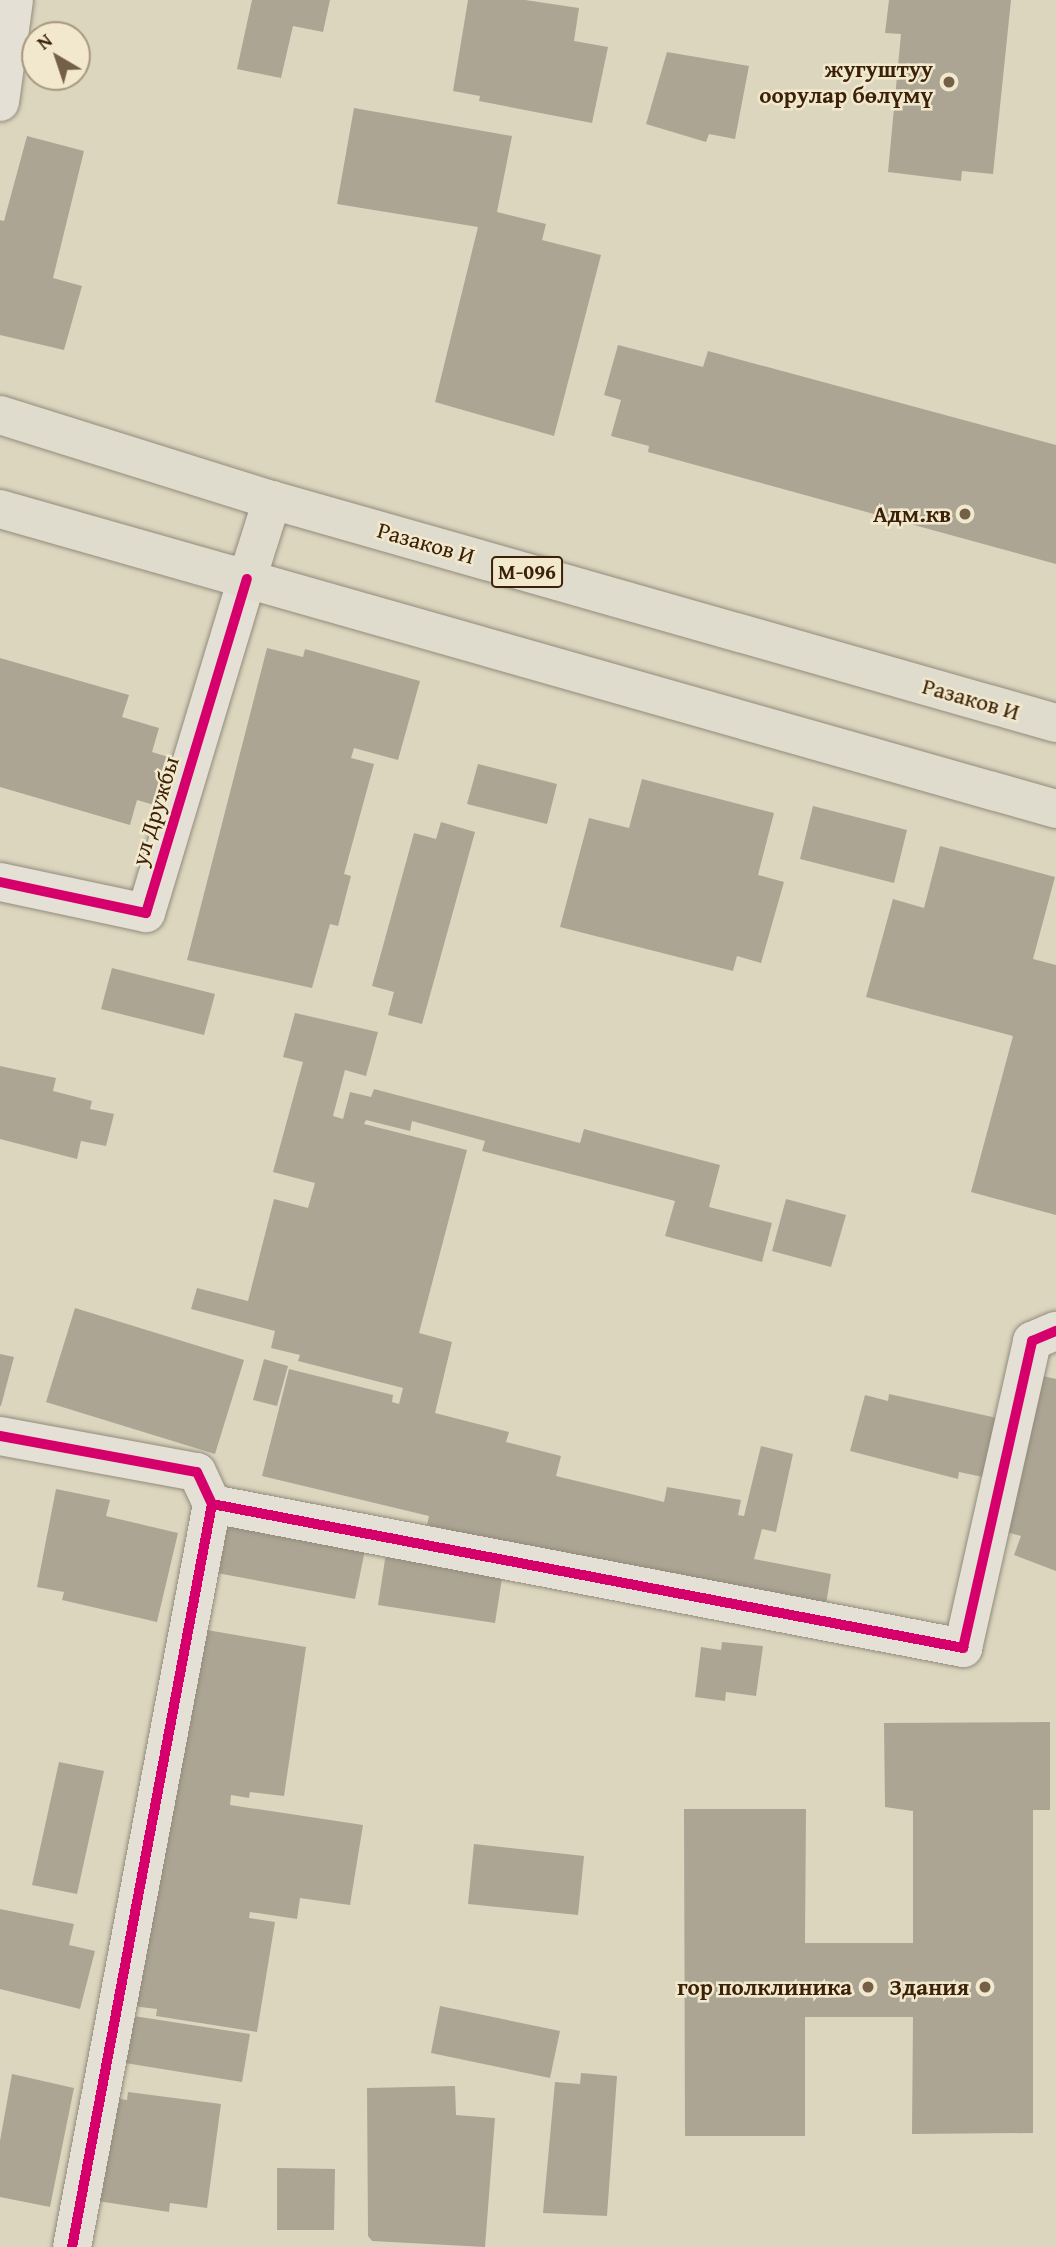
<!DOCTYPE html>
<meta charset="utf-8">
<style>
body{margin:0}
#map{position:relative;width:1056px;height:2247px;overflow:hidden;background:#dcd6bf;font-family:"Gentium Book Plus",serif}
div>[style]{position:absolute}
.building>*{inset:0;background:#aca594}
.roads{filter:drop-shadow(0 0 2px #928b7b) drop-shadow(0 0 2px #928b7b)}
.minor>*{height:38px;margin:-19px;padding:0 19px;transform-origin:19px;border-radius:19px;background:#e4e0d5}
.primary>*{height:38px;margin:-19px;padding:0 19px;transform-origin:19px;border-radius:19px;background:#dfdbcd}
.cycleway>*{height:10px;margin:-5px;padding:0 5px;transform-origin:5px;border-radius:5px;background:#d6006c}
.dots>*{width:19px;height:19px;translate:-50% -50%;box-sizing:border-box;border:4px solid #f1e8cd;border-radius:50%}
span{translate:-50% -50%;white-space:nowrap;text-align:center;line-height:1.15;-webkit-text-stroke:5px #f1e8cd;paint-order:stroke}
.shield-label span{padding:2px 5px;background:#f1e8cd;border:2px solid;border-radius:5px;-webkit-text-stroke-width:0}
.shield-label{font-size:21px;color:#3b2107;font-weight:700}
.poi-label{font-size:23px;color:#3b2107;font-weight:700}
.right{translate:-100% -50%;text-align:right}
.street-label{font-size:23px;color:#3b2107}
.north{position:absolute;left:21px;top:21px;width:70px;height:70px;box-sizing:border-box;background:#f1e8cd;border:2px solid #a8987e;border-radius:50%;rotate:321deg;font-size:19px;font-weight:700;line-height:28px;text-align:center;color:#3b2107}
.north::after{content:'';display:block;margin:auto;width:24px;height:32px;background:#736047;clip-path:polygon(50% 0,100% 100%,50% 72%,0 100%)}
</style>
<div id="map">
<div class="building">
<div style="clip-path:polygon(252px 0,330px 0,323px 32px,293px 26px,281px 78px,237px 69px)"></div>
<div style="clip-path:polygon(468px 0,525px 0,579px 8px,574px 41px,608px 47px,592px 123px,479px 101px,480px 96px,453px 91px)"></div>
<div style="clip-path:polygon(889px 0,1011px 0,993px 174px,962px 171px,961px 181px,888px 172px,901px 34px,885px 33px)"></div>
<div style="clip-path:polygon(667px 52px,749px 66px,735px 139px,709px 134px,706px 142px,646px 124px)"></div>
<div style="clip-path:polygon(354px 108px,512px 136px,497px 212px,546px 224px,542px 240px,601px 255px,554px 436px,435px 402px,478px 227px,337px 204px)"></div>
<div style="clip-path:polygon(27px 136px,84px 151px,53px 278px,82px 286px,64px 350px,0 335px,0 220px,4px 221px)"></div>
<div style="clip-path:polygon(618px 345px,703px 367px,708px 351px,1056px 445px,1056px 564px,648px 452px,649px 446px,611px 436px,621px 400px,604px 395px)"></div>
<div style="clip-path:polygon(267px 648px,303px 657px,305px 649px,420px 681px,398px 760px,354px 748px,351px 758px,374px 764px,344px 874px,351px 876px,338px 926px,330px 924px,312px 988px,187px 960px)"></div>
<div style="clip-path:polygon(0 658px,129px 695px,122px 717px,159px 728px,152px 752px,175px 759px,161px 807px,137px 800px,130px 825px,0 787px)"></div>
<div style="clip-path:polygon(478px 764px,557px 784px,547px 824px,467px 804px)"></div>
<div style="clip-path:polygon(642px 779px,774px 813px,758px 875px,784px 882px,761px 963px,737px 956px,733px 971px,560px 927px,589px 818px,629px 828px)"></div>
<div style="clip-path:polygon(813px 806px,907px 830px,894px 883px,800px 859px)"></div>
<div style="clip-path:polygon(441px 822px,475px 832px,422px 1024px,388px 1015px,394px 992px,372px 986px,414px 833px,436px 839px)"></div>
<div style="clip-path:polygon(940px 846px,1055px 877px,1033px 959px,1056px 965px,1056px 1215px,971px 1192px,1013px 1036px,866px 997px,893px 899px,924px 908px)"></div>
<div style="clip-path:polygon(112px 968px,215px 994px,204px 1035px,101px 1009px)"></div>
<div style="clip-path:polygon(295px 1013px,378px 1032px,366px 1076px,345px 1070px,333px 1116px,343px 1119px,350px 1092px,371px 1097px,374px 1089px,580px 1143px,584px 1129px,606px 1135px,720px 1165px,709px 1207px,772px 1223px,762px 1262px,665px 1236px,675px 1201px,482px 1151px,485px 1141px,412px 1121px,410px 1131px,366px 1120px,364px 1124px,467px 1150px,419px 1333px,452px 1342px,435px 1413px,509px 1432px,506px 1442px,561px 1456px,556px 1476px,664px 1502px,667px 1487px,741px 1500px,738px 1515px,744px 1516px,761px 1446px,793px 1454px,776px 1532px,762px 1529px,754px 1559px,831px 1574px,826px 1604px,650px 1579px,427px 1525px,429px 1516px,262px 1476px,289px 1369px,393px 1395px,392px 1402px,399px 1404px,403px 1388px,298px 1361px,300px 1355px,271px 1348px,275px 1331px,191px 1309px,197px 1288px,248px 1301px,274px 1199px,308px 1208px,315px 1183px,273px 1172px,303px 1062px,283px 1057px)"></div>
<div style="clip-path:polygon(0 1066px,56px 1078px,53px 1091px,92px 1101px,90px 1109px,114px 1114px,106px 1146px,81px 1141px,77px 1159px,0 1139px)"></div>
<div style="clip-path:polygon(786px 1199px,846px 1215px,831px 1267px,772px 1251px)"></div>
<div style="clip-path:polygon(75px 1308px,244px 1360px,215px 1454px,46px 1402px)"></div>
<div style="clip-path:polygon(0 1354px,14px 1357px,1px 1406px,0 1406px)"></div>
<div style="clip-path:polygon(264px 1359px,288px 1366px,277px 1406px,253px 1400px)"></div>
<div style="clip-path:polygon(1043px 1376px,1056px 1379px,1056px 1571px,1014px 1555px,1021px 1536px,1003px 1531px)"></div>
<div style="clip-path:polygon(889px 1394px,997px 1418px,983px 1477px,959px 1472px,958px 1479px,850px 1451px,865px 1395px,888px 1401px)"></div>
<div style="clip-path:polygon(56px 1489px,110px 1500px,106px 1516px,178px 1533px,157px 1622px,62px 1600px,64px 1592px,37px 1587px)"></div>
<div style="clip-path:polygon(204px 1517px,365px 1550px,355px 1599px,217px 1573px)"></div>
<div style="clip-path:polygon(386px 1553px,503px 1572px,495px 1623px,378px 1605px)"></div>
<div style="clip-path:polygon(178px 1625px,306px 1647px,284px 1796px,250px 1792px,249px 1798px,231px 1795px,230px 1805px,363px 1825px,350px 1905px,300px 1898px,297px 1919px,250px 1912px,249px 1918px,275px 1922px,257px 2032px,156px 2016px,157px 2009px,132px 2006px)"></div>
<div style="clip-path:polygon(722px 1642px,763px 1646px,756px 1696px,726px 1692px,725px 1701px,695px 1697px,701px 1647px,721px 1650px)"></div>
<div style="clip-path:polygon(1050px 1722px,1050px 1810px,1033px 1810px,1033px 2133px,912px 2134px,913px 2017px,805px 2017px,805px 2136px,685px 2136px,684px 1809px,806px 1809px,805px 1943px,913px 1943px,913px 1811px,885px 1807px,884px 1723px)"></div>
<div style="clip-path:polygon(59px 1762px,104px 1771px,77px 1894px,32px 1885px)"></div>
<div style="clip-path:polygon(474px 1844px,584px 1856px,578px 1915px,468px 1904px)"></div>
<div style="clip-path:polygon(0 1909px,74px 1924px,69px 1945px,95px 1951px,80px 2009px,0 1989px)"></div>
<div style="clip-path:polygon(440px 2006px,560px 2031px,550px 2078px,431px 2053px)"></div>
<div style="clip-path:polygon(127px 2015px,250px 2034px,242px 2082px,119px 2062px)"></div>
<div style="clip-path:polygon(581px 2073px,617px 2076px,607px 2216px,543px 2213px,555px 2082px,580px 2084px)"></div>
<div style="clip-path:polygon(12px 2074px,74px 2088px,50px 2207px,0 2197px,0 2141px)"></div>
<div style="clip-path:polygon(455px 2086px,456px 2115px,495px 2118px,485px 2247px,372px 2241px,368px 2236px,367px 2088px)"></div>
<div style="clip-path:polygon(128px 2092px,221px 2104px,207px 2208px,170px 2203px,169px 2212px,91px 2200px,107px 2097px,127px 2100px)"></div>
<div style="clip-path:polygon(277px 2168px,335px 2169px,334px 2230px,277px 2230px)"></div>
</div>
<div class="roads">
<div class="minor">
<div style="left:0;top:102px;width:103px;rotate:-82.2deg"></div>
<div style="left:0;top:882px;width:149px;rotate:12deg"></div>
<div style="left:146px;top:913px;width:349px;rotate:-73.2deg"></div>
<div style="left:0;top:1436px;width:200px;rotate:10.4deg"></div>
<div style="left:197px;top:1472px;width:35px;rotate:65deg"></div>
<div style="left:212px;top:1504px;width:756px;rotate:100.67deg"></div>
<div style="left:212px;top:1504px;width:765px;rotate:10.85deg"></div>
<div style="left:963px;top:1648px;width:315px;rotate:-77.3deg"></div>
<div style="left:1032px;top:1341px;width:26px;rotate:-23deg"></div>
</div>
<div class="primary">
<div style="left:0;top:415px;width:285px;rotate:17.4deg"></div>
<div style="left:272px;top:500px;width:815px;rotate:15.88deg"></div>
<div style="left:0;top:509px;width:1098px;rotate:15.86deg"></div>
<div style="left:247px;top:579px;width:83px;rotate:-72.4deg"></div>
</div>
</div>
<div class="cycleway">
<div style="left:0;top:882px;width:149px;rotate:12deg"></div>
<div style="left:146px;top:913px;width:349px;rotate:-73.2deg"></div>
<div style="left:0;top:1436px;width:200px;rotate:10.4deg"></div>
<div style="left:197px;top:1472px;width:35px;rotate:65deg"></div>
<div style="left:212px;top:1504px;width:756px;rotate:100.67deg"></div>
<div style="left:212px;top:1504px;width:765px;rotate:10.85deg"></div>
<div style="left:963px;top:1648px;width:315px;rotate:-77.3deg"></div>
<div style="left:1032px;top:1341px;width:26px;rotate:-23deg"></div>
</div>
<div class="dots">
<div style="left:949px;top:82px;background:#736047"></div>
<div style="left:965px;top:514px;background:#736047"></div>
<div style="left:868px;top:1987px;background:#736047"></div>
<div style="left:985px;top:1987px;background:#736047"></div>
</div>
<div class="shield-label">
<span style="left:527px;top:572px">М-096</span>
</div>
<div class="poi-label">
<span class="right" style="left:933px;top:82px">жугуштуу<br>оорулар бөлүмү</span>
<span class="right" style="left:951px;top:514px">Адм.кв</span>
<span class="right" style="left:852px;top:1987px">гор полклиника</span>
<span class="right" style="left:969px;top:1987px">Здания</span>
</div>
<div class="street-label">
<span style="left:426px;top:543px;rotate:16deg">Разаков И</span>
<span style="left:971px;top:699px;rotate:16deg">Разаков И</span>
<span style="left:155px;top:811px;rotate:-73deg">ул Дружбы</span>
</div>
<div class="north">N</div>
</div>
